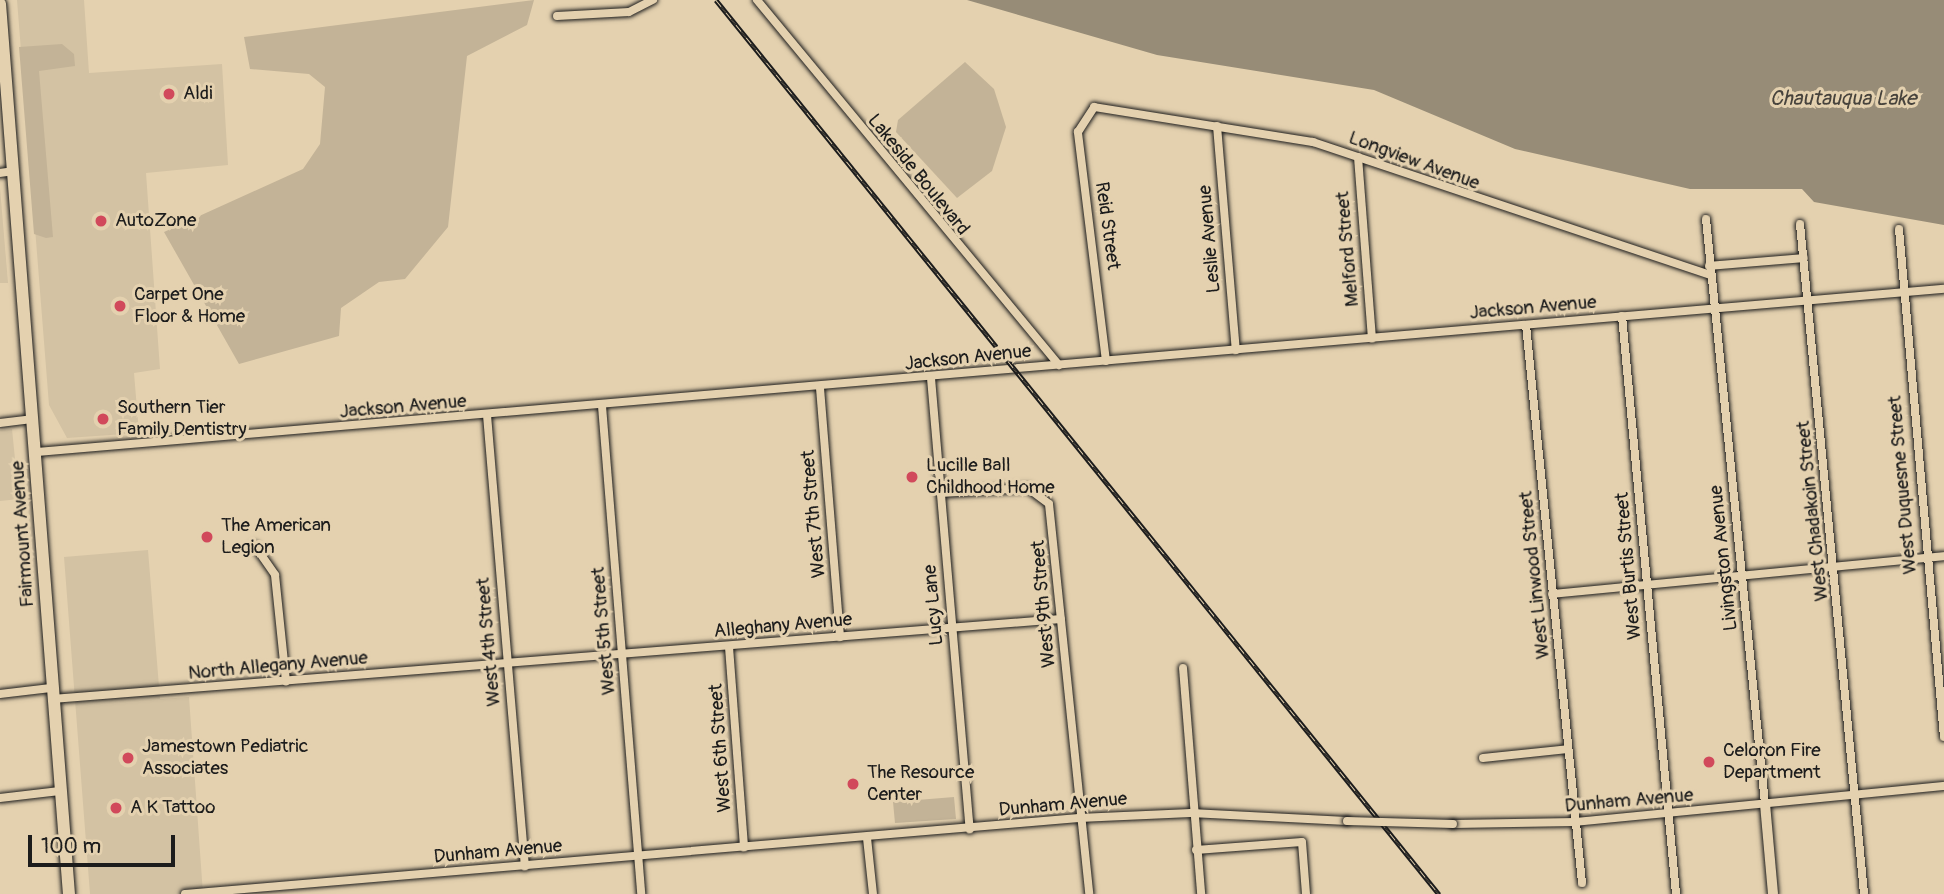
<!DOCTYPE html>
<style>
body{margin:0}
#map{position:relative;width:1944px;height:894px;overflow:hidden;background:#e4d1af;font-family:Pangolin,sans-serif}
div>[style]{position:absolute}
.built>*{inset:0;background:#d3c2a3}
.green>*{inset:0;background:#c3b397}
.water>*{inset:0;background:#978c77}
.roads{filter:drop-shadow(0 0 2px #1c1c1c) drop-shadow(0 0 2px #1c1c1c)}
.minor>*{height:8px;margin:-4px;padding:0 4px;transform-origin:4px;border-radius:4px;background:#e4d1af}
.tertiary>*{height:10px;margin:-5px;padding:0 5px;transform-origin:5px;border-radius:5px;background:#e4d1af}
.primary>*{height:12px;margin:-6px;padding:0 6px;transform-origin:6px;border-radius:6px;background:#e4d1af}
.rail>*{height:5px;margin-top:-2.5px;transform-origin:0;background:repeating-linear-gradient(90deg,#e4d1af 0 8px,#1c1c1c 0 16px);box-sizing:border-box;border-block:2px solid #1c1c1c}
.bridges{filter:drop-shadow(0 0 2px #1c1c1c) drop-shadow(0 0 2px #1c1c1c)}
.minor-bridge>*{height:8px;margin:-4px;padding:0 4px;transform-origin:4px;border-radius:4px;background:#e4d1af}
.dots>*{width:19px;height:19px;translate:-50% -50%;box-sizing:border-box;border:4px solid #e4d1af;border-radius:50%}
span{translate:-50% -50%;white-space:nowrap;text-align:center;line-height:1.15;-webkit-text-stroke:6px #e4d1af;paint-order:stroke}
.poi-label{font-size:19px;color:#1c1c1c}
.left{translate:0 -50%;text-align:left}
.street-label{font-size:19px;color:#1c1c1c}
.water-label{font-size:21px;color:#47433c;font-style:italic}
.scale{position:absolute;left:28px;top:835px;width:147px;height:32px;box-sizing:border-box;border:4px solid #1c1c1c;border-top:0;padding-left:9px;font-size:21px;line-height:24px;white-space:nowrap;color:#1c1c1c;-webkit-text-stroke:5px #e4d1af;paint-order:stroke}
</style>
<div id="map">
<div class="built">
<div style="clip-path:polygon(17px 0,84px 0,89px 73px,222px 64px,228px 165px,146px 173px,160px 369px,134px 373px,139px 433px,67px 438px,49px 405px)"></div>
<div style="clip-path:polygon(0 188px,8px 283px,0 283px)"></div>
<div style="clip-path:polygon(12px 429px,19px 499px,0 501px,0 430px)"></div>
<div style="clip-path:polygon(148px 550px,160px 699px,189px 697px,203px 894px,90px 894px,64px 557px)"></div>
</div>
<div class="green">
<div style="clip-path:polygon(534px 0,527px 25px,467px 56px,448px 227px,405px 279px,379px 282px,341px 308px,339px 336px,239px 364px,164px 232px,303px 169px,320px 144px,325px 87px,309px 74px,250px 69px,244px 37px)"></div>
<div style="clip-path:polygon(62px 44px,74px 54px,75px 66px,39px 71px,53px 237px,46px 238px,34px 234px,19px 47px)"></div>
<div style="clip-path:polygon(965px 62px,994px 89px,1006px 127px,992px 171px,957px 198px,896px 132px,898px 120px)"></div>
<div style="clip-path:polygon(954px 797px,956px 819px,895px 823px,893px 802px)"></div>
</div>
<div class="water">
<div style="clip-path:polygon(967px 0,1944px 0,1944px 225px,1814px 202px,1802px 189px,1690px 189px,1515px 149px,1374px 90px,1157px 55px)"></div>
</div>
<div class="roads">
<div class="minor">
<div style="left:757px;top:0;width:474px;rotate:50.4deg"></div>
<div style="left:557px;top:16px;width:72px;rotate:-3.2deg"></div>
<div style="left:629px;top:12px;width:27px;rotate:-27deg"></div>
<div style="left:1217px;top:126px;width:225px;rotate:85.2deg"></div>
<div style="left:1358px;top:157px;width:182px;rotate:85.6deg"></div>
<div style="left:0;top:173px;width:14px;rotate:-8deg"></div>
<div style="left:1706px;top:219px;width:588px;rotate:84.24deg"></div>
<div style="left:1800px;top:224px;width:673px;rotate:84.54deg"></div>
<div style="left:1899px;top:229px;width:510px;rotate:84.94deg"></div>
<div style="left:1709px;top:266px;width:95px;rotate:-4.8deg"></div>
<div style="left:1622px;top:316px;width:581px;rotate:84.66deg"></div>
<div style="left:1526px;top:325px;width:561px;rotate:84.27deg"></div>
<div style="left:1106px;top:361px;width:231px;rotate:-97deg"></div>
<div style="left:1078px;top:132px;width:30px;rotate:-57deg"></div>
<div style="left:1094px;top:107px;width:222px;rotate:9.1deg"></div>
<div style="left:1313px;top:142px;width:419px;rotate:18.5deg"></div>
<div style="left:931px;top:378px;width:453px;rotate:85.1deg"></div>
<div style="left:820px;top:388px;width:250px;rotate:85.4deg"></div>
<div style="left:602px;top:406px;width:490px;rotate:85.4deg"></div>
<div style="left:487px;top:415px;width:453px;rotate:85.2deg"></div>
<div style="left:0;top:423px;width:34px;rotate:-7deg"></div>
<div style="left:37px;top:452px;width:1914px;rotate:-4.89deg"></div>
<div style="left:940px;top:493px;width:88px;rotate:-3.3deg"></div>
<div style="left:1028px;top:488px;width:26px;rotate:37deg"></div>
<div style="left:1049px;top:504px;width:392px;rotate:84.1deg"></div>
<div style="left:255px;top:546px;width:35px;rotate:55deg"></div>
<div style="left:275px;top:575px;width:107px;rotate:84.1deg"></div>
<div style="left:1552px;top:594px;width:394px;rotate:-5.5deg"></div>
<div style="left:729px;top:647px;width:201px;rotate:85.7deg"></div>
<div style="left:1183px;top:668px;width:227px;rotate:85.4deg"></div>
<div style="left:0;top:694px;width:51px;rotate:-6.7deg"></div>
<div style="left:52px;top:699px;width:1012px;rotate:-4.53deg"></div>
<div style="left:1483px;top:758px;width:85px;rotate:-6deg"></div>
<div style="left:0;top:798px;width:60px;rotate:-6.7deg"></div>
<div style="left:1453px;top:824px;width:122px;rotate:-0.9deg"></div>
<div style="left:1575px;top:822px;width:371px;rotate:-5.6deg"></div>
<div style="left:867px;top:838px;width:56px;rotate:83.9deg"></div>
<div style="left:1196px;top:850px;width:106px;rotate:-4.3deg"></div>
<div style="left:1302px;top:842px;width:52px;rotate:85.6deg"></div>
<div style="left:185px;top:894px;width:897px;rotate:-4.86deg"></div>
<div style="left:1079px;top:818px;width:112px;rotate:-2.6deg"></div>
<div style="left:1191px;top:813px;width:156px;rotate:2.9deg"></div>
</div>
<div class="tertiary">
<div style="left:1765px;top:804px;width:90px;rotate:84.9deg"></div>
</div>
<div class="primary">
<div style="left:0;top:4px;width:893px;rotate:85.57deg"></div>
</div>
</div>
<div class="rail">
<div style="left:716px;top:0;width:1150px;rotate:51.04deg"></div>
</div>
<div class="bridges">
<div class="minor-bridge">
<div style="left:1347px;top:821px;width:106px;rotate:1.6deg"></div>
</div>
</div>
<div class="dots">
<div style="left:169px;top:94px;background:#d1495b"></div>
<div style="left:101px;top:221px;background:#d1495b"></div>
<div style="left:120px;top:306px;background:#d1495b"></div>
<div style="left:103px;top:419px;background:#d1495b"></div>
<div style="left:912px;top:477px;background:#d1495b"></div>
<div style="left:207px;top:537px;background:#d1495b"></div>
<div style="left:128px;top:758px;background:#d1495b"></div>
<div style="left:1709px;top:762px;background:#d1495b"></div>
<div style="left:853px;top:784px;background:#d1495b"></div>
<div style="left:116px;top:808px;background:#d1495b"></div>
</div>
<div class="poi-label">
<span class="left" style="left:183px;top:94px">Aldi</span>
<span class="left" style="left:115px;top:221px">AutoZone</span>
<span class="left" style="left:134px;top:306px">Carpet One<br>Floor &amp; Home</span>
<span class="left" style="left:117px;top:419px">Southern Tier<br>Family Dentistry</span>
<span class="left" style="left:926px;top:477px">Lucille Ball<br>Childhood Home</span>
<span class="left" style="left:221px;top:537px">The American<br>Legion</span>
<span class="left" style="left:142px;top:758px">Jamestown Pediatric<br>Associates</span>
<span class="left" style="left:1723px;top:762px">Celoron Fire<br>Department</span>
<span class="left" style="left:867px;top:784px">The Resource<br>Center</span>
<span class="left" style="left:130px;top:808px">A K Tattoo</span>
</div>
<div class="street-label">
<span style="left:1414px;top:161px;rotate:20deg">Longview Avenue</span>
<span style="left:918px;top:175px;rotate:51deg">Lakeside Boulevard</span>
<span style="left:1107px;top:226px;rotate:82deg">Reid Street</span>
<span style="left:1210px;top:239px;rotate:-95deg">Leslie Avenue</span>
<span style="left:1348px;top:249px;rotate:-95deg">Melford Street</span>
<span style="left:1533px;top:308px;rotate:-5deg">Jackson Avenue</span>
<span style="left:968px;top:358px;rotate:-6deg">Jackson Avenue</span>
<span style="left:403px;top:407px;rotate:-5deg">Jackson Avenue</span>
<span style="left:1903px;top:485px;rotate:-95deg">West Duquesne Street</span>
<span style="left:1813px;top:511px;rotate:-96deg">West Chadakoin Street</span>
<span style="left:814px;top:514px;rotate:-95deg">West 7th Street</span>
<span style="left:23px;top:534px;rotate:-94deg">Fairmount Avenue</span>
<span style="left:1724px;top:558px;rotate:-96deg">Livingston Avenue</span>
<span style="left:1629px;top:566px;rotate:-95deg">West Burtis Street</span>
<span style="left:1535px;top:575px;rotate:-96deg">West Linwood Street</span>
<span style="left:1044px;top:604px;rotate:-95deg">West 9th Street</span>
<span style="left:934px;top:605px;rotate:-95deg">Lucy Lane</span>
<span style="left:783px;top:626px;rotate:-5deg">Alleghany Avenue</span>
<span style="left:604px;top:631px;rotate:-95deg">West 5th Street</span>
<span style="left:489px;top:642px;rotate:-95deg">West 4th Street</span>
<span style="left:278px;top:666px;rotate:-5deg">North Allegany Avenue</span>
<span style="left:721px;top:748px;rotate:-94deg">West 6th Street</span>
<span style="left:1629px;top:801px;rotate:-5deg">Dunham Avenue</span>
<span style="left:1063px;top:805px;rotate:-5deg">Dunham Avenue</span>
<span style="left:498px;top:852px;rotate:-5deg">Dunham Avenue</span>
</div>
<div class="water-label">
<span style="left:1843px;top:99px">Chautauqua Lake</span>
</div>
<div class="scale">100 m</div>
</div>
